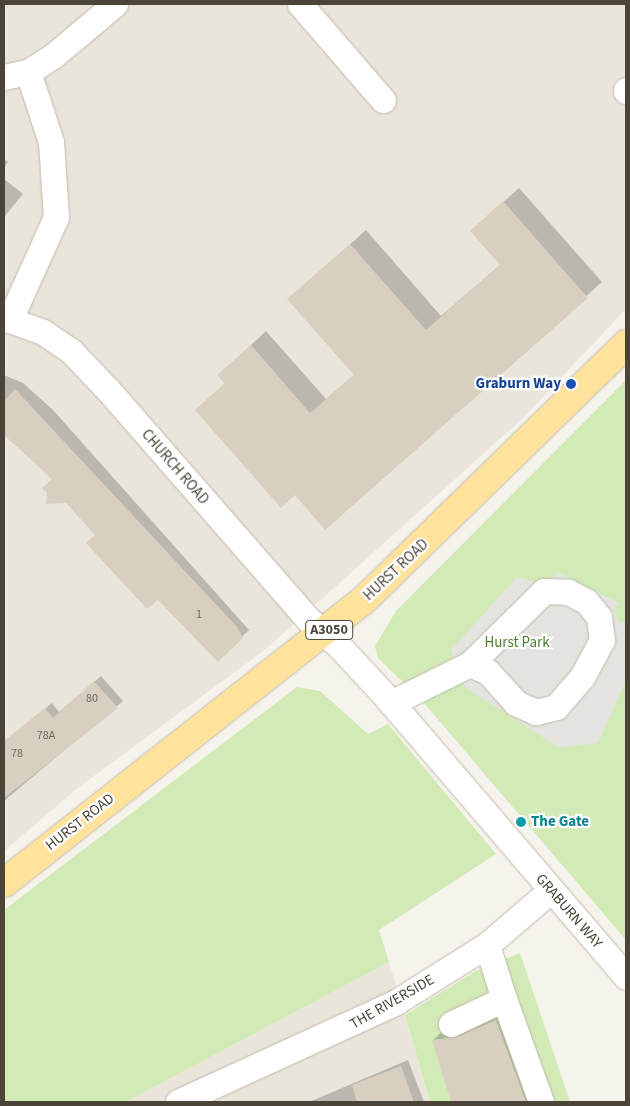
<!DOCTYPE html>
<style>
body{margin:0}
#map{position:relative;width:630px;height:1106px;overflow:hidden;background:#f6f3ec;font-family:"Source Sans 3",sans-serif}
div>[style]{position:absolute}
.residential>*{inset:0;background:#eae5da}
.green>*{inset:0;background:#d2eab5}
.parking>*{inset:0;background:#e5e3e0}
.shadow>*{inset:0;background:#0003}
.building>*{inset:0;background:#d8cfc1}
.roads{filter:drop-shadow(0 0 1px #c2bbae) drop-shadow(0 0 1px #c2bbae)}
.minor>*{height:25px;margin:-12.5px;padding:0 12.5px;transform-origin:12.5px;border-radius:12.5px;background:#fff}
.major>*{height:28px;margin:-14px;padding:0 14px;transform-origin:14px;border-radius:14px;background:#ffe39c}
.dots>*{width:14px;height:14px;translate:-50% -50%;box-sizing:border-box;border:2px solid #fff;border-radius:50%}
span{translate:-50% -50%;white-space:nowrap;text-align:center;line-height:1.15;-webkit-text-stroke:4.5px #fff;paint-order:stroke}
.number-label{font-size:12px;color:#6e675b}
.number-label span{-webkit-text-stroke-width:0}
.shield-label span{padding:1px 4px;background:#fff;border:1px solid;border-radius:4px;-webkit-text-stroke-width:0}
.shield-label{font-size:14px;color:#4b4439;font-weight:700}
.transit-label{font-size:15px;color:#164399;font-weight:700}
.right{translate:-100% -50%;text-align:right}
.street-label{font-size:15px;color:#4b4439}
.park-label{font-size:15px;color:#4a7f2a}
.culture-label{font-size:15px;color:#0d838f;font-weight:700}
.left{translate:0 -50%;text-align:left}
.frame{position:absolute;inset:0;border:5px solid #4b4439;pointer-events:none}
</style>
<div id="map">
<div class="residential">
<div style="clip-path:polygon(4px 4px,626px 4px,626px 309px,522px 419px,266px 649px,79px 787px,4px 851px)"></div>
<div style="clip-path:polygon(389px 962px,430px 1102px,126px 1102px)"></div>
</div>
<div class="green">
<div style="clip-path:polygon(626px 380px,626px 940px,424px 703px,378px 658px,375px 646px,396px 611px)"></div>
<div style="clip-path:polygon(297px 687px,320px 691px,368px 734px,388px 724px,496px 854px,379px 930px,389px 962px,126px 1102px,4px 1102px,4px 910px)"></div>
<div style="clip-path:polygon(520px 953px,570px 1102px,430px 1102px,405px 1015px,476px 971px)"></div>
</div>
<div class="parking">
<div style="clip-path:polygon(557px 572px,619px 603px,614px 610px,619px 623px,626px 621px,626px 680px,598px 743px,559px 748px,465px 687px,451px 650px,517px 577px,550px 586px)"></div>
</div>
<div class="shadow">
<div style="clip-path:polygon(4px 159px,8px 162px,4px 167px)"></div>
<div style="clip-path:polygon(4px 179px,23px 194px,4px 217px)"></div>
<div style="clip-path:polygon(519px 188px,602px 282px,325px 528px,219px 375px,266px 331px,326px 399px,355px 374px,289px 299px,366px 230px,441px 316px,501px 264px,471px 231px)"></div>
<div style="clip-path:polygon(4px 375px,23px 383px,53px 410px,249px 630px,218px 660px,96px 534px,53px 479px,4px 433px)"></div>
<div style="clip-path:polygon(101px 676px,123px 701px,4px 801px,4px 742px,52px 703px,59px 712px)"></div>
<div style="clip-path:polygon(505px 1012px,541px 1102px,452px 1102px,433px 1040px,443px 1031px)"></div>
<div style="clip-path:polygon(408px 1060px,424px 1102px,309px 1102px)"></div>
</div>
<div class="building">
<div style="clip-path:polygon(503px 201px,588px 298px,325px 530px,295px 495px,281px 508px,195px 410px,225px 383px,217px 375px,251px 345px,310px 413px,354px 375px,287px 299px,350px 244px,426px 330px,500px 265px,470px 231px)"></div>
<div style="clip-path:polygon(15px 389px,237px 627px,243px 638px,218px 662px,158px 600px,147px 609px,86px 543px,95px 535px,66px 503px,46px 504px,47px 493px,42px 488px,52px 479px,4px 435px,4px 401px)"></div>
<div style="clip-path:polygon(94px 681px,118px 708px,4px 798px,4px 741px,45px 708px,53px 718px)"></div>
<div style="clip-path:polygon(496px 1020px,526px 1102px,451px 1102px,432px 1040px,457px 1037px)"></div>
<div style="clip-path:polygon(401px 1066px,414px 1102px,357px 1102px,352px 1085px)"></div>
</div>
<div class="roads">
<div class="minor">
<div style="left:300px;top:4px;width:127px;rotate:49.2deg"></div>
<div style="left:4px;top:77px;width:25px;rotate:-12deg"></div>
<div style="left:28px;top:72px;width:30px;rotate:-33deg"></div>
<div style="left:53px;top:56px;width:81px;rotate:-40deg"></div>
<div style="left:626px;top:90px;width:1px;rotate:90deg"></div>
<div style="left:4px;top:318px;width:41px;rotate:19.7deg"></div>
<div style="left:43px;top:332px;width:34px;rotate:34deg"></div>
<div style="left:71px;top:351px;width:55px;rotate:46.5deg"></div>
<div style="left:109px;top:391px;width:303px;rotate:48.9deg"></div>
<div style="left:308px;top:619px;width:41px;rotate:41.1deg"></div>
<div style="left:339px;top:646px;width:72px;rotate:47.2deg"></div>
<div style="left:388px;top:699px;width:366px;rotate:49.4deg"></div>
<div style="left:10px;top:319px;width:112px;rotate:-65.7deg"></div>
<div style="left:56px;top:217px;width:75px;rotate:-93.8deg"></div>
<div style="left:51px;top:142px;width:74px;rotate:-108.2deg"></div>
<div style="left:391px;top:703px;width:88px;rotate:-26.3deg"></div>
<div style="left:470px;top:664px;width:104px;rotate:-44.6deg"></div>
<div style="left:544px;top:591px;width:24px;rotate:2deg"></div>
<div style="left:568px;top:592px;width:20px;rotate:27deg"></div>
<div style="left:586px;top:601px;width:21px;rotate:51deg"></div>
<div style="left:599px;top:617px;width:23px;rotate:83deg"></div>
<div style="left:602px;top:640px;width:42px;rotate:118.4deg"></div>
<div style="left:582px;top:677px;width:40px;rotate:131deg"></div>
<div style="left:556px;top:707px;width:21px;rotate:166deg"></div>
<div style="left:536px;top:712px;width:22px;rotate:-156deg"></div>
<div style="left:516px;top:703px;width:42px;rotate:-132.1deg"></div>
<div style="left:488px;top:672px;width:20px;rotate:-156deg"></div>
<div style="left:504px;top:999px;width:109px;rotate:70.2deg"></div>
<div style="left:451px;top:1024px;width:59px;rotate:-25.3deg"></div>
<div style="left:504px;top:999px;width:57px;rotate:-107.5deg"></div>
<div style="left:178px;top:1102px;width:240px;rotate:-24.6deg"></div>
<div style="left:396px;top:1002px;width:107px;rotate:-32.1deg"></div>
<div style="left:487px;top:945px;width:84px;rotate:-40.7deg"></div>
</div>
<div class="major">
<div style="left:4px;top:883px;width:457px;rotate:-38.2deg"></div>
<div style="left:363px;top:601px;width:368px;rotate:-44.3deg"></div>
</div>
</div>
<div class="dots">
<div style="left:571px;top:384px;background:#1a4fb4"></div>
<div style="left:521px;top:822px;background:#0f9aa8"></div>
</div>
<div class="number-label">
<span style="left:199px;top:615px">1</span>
<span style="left:92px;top:699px">80</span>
<span style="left:46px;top:736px">78A</span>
<span style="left:17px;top:754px">78</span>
</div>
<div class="shield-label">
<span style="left:329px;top:630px">A3050</span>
</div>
<div class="transit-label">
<span class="right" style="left:561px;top:384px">Graburn Way</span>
</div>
<div class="street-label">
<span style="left:175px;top:467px;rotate:49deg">CHURCH ROAD</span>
<span style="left:396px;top:570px;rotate:-43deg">HURST ROAD</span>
<span style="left:80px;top:822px;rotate:-38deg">HURST ROAD</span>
<span style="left:569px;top:911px;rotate:49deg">GRABURN WAY</span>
<span style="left:392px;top:1002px;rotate:-30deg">THE RIVERSIDE</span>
</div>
<div class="park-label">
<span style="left:517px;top:643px">Hurst Park</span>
</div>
<div class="culture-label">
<span class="left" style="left:531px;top:822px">The Gate</span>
</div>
<div class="frame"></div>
</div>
